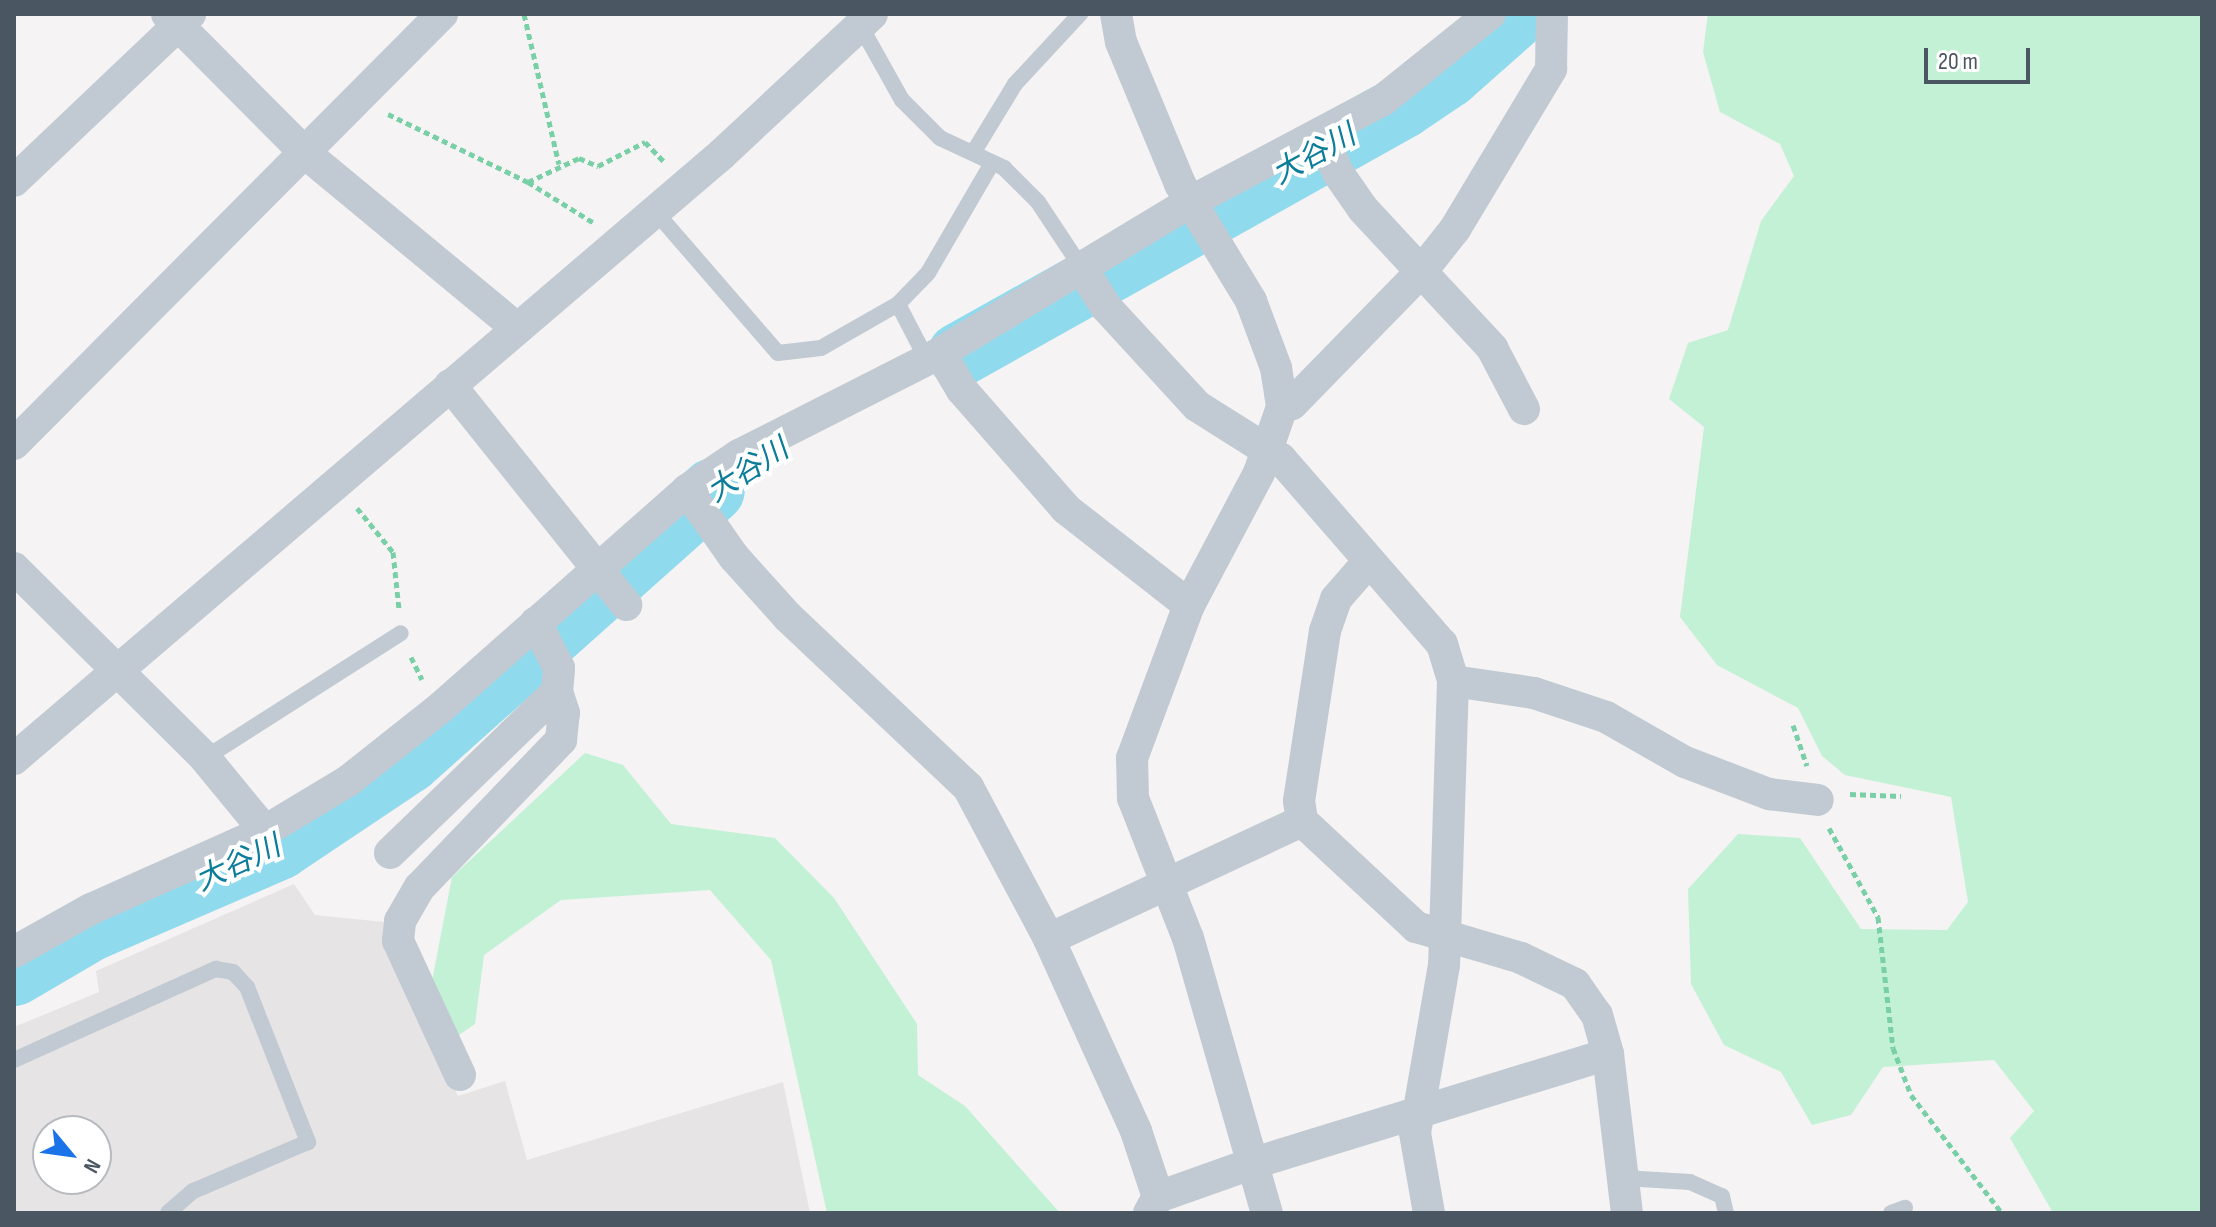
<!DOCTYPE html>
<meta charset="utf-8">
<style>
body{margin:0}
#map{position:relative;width:2216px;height:1227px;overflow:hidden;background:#f5f3f3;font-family:"Sofia Sans Condensed","Noto Sans JP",sans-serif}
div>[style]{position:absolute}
.education>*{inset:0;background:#e6e4e5}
.green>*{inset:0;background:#c3f1d5}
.river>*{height:64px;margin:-32px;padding:0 32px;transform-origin:32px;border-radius:32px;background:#90daee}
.path>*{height:5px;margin-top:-2.5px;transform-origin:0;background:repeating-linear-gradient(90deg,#7ad0a6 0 6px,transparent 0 10px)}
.lane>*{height:16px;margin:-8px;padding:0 8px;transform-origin:8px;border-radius:8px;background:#c1cad2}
.street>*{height:32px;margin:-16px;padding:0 16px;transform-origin:16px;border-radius:16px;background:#c1cad2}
span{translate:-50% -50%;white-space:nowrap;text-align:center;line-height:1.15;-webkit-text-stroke:8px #fff;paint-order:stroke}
.water-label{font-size:30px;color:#0c7c9b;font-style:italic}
.frame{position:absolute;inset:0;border:16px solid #4a5661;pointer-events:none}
.north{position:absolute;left:32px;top:1115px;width:80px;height:80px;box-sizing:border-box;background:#fff;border:2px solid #b7bbc0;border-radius:50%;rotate:119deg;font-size:22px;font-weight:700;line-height:32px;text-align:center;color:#4a5661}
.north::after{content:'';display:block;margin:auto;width:28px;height:36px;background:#1a73e8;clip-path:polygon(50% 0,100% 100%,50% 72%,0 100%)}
.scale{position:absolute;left:1924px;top:48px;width:106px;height:36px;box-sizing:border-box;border:4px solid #4a5661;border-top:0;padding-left:10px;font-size:24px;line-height:28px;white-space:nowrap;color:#4a5661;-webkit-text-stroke:6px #fff;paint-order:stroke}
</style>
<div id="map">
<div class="education">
<div style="clip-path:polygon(evenodd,294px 884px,315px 915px,384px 922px,458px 1096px,505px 1081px,527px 1160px,783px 1082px,810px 1213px,14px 1213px,14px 1027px,99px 992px,96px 971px,294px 884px,48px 1131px,96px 1131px,96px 1179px,48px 1179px,48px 1131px)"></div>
</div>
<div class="green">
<div style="clip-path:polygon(1708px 14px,2202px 14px,2202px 1213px,2053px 1213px,2010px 1138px,2034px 1111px,1994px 1060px,1883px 1067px,1851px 1115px,1812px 1125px,1781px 1072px,1724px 1045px,1691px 984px,1688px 889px,1738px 834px,1800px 838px,1861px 929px,1947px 930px,1968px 902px,1951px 797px,1845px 775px,1822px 756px,1798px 708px,1717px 665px,1680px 617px,1704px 427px,1669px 399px,1688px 343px,1728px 330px,1761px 221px,1794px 176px,1780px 144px,1720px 112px,1703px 52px)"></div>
<div style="clip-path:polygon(585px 753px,623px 765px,671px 824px,775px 838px,834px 898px,917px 1024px,918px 1075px,965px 1106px,1060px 1213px,827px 1213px,771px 960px,710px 890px,561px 900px,484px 955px,475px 1024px,456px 1037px,432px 981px,452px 877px)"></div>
</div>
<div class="river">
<div style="left:959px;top:355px;width:508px;rotate:-29.24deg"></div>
<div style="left:1402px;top:107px;width:55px;rotate:-34deg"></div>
<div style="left:1448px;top:76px;width:94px;rotate:-41.5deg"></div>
<div style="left:14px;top:974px;width:89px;rotate:-30.3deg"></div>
<div style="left:91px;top:929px;width:205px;rotate:-23.3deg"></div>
<div style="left:279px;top:848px;width:156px;rotate:-33.8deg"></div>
<div style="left:409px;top:761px;width:407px;rotate:-41.7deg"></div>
</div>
<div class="path">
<div style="left:524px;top:14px;width:154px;rotate:76.9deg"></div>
<div style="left:388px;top:114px;width:156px;rotate:25.9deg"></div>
<div style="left:528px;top:182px;width:56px;rotate:-25.2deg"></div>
<div style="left:579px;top:158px;width:21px;rotate:23deg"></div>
<div style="left:598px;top:166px;width:53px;rotate:-27.1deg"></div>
<div style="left:645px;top:142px;width:29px;rotate:46deg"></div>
<div style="left:528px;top:182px;width:78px;rotate:31.8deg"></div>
<div style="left:357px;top:508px;width:57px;rotate:50.7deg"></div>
<div style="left:393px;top:552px;width:57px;rotate:84deg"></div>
<div style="left:411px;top:657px;width:25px;rotate:64deg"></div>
<div style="left:1793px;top:725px;width:43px;rotate:71.1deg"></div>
<div style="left:1850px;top:794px;width:51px;rotate:2.2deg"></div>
<div style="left:1829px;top:828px;width:102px;rotate:61.2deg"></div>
<div style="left:1878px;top:917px;width:132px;rotate:83.5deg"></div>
<div style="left:1893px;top:1048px;width:50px;rotate:69deg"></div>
<div style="left:1911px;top:1095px;width:149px;rotate:52.4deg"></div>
</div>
<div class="lane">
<div style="left:860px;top:25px;width:86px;rotate:60.8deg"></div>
<div style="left:902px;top:100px;width:54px;rotate:45deg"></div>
<div style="left:940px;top:138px;width:71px;rotate:25.1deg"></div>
<div style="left:1004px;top:168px;width:48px;rotate:45deg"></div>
<div style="left:1038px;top:202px;width:82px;rotate:56.5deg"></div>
<div style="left:973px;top:153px;width:81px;rotate:-58.7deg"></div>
<div style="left:1015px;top:84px;width:96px;rotate:-47.1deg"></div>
<div style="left:654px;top:210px;width:189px;rotate:49.1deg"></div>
<div style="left:778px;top:353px;width:43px;rotate:-6.6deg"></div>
<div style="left:821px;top:348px;width:89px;rotate:-29.7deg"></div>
<div style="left:927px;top:360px;width:63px;rotate:-117.4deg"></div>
<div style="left:898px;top:304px;width:43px;rotate:-45.9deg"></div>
<div style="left:928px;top:273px;width:127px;rotate:-59.8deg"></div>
<div style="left:205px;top:758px;width:232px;rotate:-32.5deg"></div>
<div style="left:14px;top:1060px;width:222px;rotate:-24.3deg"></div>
<div style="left:216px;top:969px;width:17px;rotate:10deg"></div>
<div style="left:233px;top:972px;width:21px;rotate:47deg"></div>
<div style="left:247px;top:987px;width:167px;rotate:68.5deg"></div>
<div style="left:308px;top:1142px;width:125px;rotate:156.9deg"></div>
<div style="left:193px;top:1191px;width:33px;rotate:139deg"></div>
<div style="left:1624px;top:1178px;width:66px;rotate:3.5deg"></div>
<div style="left:1690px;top:1182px;width:35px;rotate:24deg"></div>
<div style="left:1722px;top:1196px;width:17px;rotate:77deg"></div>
<div style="left:1891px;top:1213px;width:15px;rotate:-20deg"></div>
</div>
<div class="street">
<div style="left:167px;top:14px;width:196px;rotate:45.2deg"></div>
<div style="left:305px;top:153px;width:271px;rotate:39.6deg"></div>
<div style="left:1116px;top:14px;width:28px;rotate:80deg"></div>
<div style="left:1121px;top:42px;width:154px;rotate:67.4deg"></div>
<div style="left:1180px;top:184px;width:137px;rotate:58.7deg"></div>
<div style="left:1251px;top:301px;width:72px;rotate:69.5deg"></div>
<div style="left:1276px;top:368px;width:39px;rotate:81deg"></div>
<div style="left:1282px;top:407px;width:70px;rotate:109.2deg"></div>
<div style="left:1259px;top:473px;width:149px;rotate:117.9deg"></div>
<div style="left:1189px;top:605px;width:163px;rotate:110.4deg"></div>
<div style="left:1132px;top:758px;width:40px;rotate:88.6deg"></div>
<div style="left:1133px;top:798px;width:150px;rotate:68.6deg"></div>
<div style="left:1188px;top:938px;width:286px;rotate:74deg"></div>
<div style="left:1321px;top:133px;width:43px;rotate:67deg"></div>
<div style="left:1338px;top:173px;width:44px;rotate:55.2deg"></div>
<div style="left:1363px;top:209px;width:190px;rotate:47.1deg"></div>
<div style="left:1492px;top:348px;width:69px;rotate:62.3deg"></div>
<div style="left:14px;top:181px;width:243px;rotate:-43.5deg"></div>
<div style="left:1083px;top:270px;width:44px;rotate:58.1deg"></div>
<div style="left:1106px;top:307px;width:134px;rotate:47.4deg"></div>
<div style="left:1197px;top:406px;width:99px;rotate:32.2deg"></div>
<div style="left:1281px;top:459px;width:245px;rotate:49deg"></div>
<div style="left:1442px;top:644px;width:39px;rotate:73deg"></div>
<div style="left:1453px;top:681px;width:284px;rotate:91.8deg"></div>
<div style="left:1444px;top:965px;width:170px;rotate:99.8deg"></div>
<div style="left:1415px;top:1133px;width:81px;rotate:80.1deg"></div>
<div style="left:940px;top:353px;width:43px;rotate:59.3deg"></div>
<div style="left:962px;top:390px;width:158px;rotate:48.8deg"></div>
<div style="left:1066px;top:509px;width:156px;rotate:38deg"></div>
<div style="left:450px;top:385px;width:282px;rotate:51.3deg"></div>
<div style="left:1282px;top:407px;width:10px;rotate:-17deg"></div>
<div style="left:1292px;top:404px;width:185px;rotate:-45.7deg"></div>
<div style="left:1421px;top:272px;width:55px;rotate:-51.7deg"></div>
<div style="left:1455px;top:229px;width:187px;rotate:-59deg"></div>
<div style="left:1551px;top:69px;width:55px;rotate:-89deg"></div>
<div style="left:14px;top:444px;width:607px;rotate:-45.13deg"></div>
<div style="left:687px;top:490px;width:82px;rotate:55deg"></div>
<div style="left:734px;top:557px;width:81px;rotate:48deg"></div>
<div style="left:788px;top:617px;width:248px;rotate:43.4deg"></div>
<div style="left:968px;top:787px;width:172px;rotate:61.9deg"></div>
<div style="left:1049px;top:939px;width:211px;rotate:65.6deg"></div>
<div style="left:1136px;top:1131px;width:70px;rotate:71.6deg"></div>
<div style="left:1369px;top:561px;width:50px;rotate:131deg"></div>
<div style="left:1336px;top:599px;width:34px;rotate:109deg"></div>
<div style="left:1325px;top:631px;width:172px;rotate:98.7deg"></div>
<div style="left:1299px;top:801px;width:20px;rotate:81deg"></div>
<div style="left:1302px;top:821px;width:156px;rotate:42.9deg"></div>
<div style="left:1416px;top:927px;width:109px;rotate:16.4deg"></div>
<div style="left:1521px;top:958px;width:60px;rotate:25.7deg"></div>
<div style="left:1575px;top:984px;width:38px;rotate:55deg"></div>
<div style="left:1597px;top:1015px;width:41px;rotate:74.2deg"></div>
<div style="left:1608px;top:1054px;width:160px;rotate:83.2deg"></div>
<div style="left:14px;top:568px;width:269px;rotate:44.8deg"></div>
<div style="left:205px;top:758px;width:94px;rotate:50.6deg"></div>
<div style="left:1453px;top:681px;width:82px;rotate:8.4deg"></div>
<div style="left:1534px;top:693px;width:76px;rotate:18.4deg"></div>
<div style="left:1606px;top:717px;width:91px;rotate:29.7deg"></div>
<div style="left:1685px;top:762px;width:90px;rotate:20.9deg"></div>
<div style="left:1769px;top:794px;width:49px;rotate:7deg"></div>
<div style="left:14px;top:759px;width:931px;rotate:-40.51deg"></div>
<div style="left:722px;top:154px;width:205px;rotate:-43deg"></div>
<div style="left:390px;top:853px;width:232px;rotate:-44deg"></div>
<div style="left:557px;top:692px;width:24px;rotate:-85deg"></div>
<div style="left:559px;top:668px;width:51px;rotate:-117.1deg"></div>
<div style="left:1049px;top:939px;width:279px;rotate:-25deg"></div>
<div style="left:14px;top:952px;width:88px;rotate:-29.2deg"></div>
<div style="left:91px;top:909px;width:191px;rotate:-24.1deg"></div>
<div style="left:265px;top:831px;width:97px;rotate:-31.1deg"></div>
<div style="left:348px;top:781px;width:116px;rotate:-38.4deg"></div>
<div style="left:439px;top:709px;width:331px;rotate:-41.4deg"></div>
<div style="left:687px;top:490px;width:63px;rotate:-33.9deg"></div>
<div style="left:739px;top:455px;width:225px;rotate:-26.9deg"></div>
<div style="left:940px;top:353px;width:292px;rotate:-31.1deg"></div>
<div style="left:1190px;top:202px;width:218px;rotate:-27.9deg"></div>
<div style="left:1383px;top:100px;width:137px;rotate:-38.8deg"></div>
<div style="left:460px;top:1075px;width:148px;rotate:-114.8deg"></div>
<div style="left:398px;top:941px;width:20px;rotate:-84deg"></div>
<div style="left:400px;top:921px;width:39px;rotate:-60deg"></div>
<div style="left:420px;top:887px;width:204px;rotate:-46.2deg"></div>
<div style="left:561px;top:740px;width:27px;rotate:-84deg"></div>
<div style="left:564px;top:713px;width:22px;rotate:-108deg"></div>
<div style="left:1149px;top:1213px;width:18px;rotate:-61deg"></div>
<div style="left:1158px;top:1197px;width:102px;rotate:-19.5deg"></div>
<div style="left:1254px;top:1163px;width:370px;rotate:-17.1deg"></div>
</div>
<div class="water-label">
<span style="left:1314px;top:155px;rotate:-29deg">大谷川</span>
<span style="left:748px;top:471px;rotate:-33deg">大谷川</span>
<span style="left:238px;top:864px;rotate:-25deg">大谷川</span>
</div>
<div class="frame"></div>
<div class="north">N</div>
<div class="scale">20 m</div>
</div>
